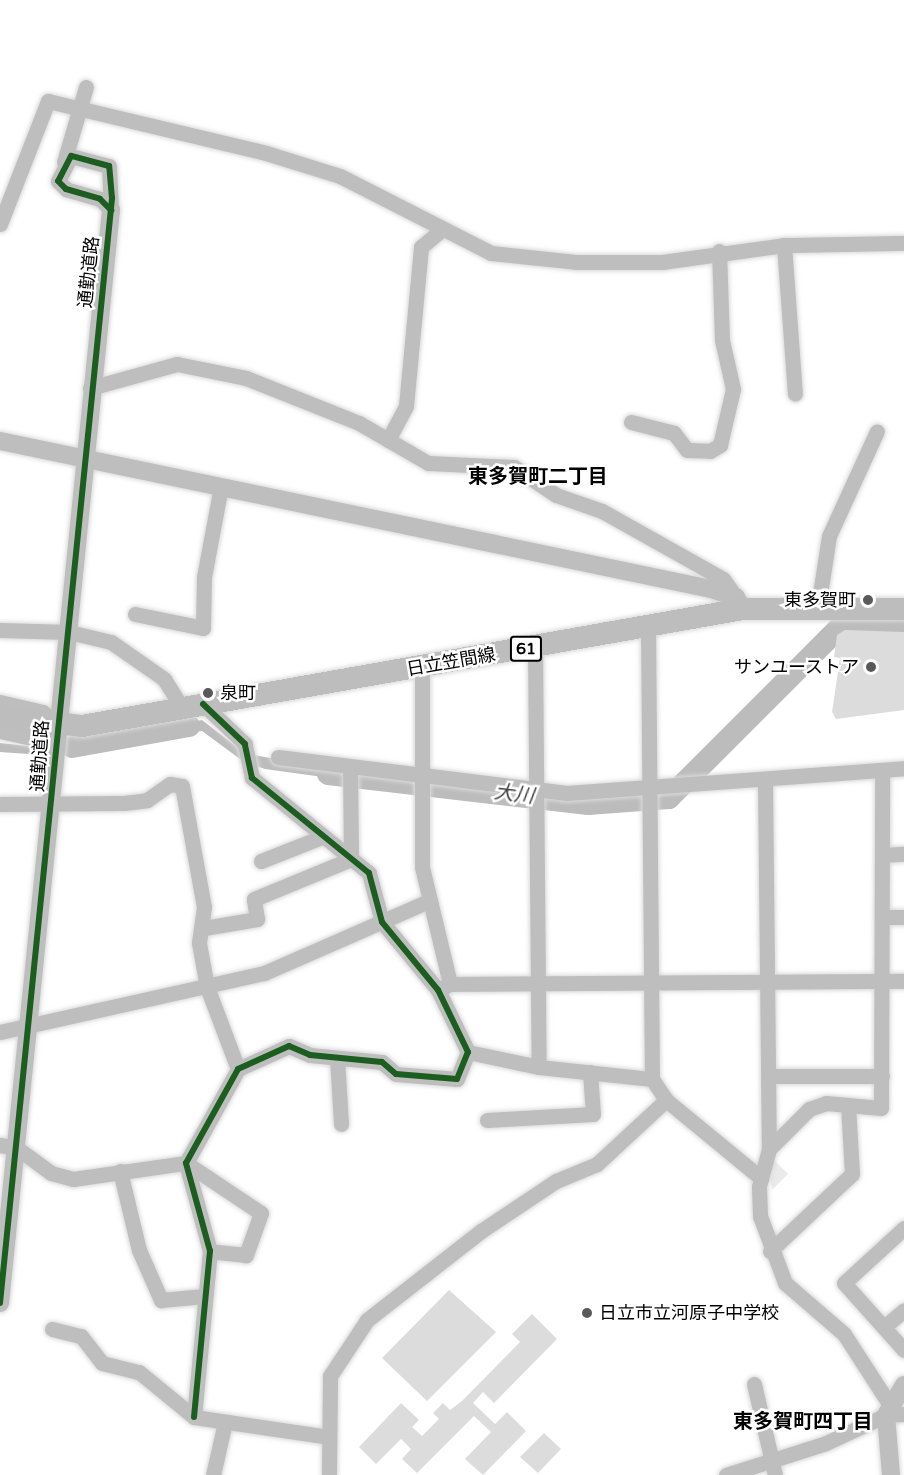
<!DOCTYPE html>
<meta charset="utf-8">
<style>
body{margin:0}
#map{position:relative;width:904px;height:1475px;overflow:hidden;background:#fff;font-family:"Varela Round","Noto Sans JP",sans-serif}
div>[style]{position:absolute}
.green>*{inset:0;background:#eaeaea}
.water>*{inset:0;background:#bcbcbc}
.river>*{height:22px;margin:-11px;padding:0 11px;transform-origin:11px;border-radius:11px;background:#bcbcbc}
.building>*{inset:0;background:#dcdcdc}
.roads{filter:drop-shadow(0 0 2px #dbdbdb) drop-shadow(0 0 2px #dbdbdb)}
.minor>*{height:15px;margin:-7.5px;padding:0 7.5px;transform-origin:7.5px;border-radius:7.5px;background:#bebebe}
.tertiary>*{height:18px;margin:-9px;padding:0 9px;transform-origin:9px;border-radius:9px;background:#bebebe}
.primary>*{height:22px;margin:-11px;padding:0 11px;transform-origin:11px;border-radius:11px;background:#bdbdbd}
.cycleway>*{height:6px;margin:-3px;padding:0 3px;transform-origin:3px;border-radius:3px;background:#1b5e20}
.dots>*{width:16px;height:16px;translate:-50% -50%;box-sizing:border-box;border:3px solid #fff;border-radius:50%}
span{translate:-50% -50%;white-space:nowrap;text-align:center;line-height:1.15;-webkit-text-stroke:5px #fff;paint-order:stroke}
.shield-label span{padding:2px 4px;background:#fff;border:2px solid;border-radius:4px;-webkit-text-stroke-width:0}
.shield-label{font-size:16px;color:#000;font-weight:700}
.street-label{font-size:18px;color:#000}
.poi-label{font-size:18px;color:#000}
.right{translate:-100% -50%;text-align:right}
.left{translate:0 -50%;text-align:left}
.neighbourhood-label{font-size:20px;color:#000;font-weight:700}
.water-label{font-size:20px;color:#404040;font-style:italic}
</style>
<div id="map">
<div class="green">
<div style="clip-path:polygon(775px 1161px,788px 1174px,772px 1190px,769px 1169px)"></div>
</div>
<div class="water">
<div style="clip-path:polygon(202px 720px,242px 751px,244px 762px,202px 731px,160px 735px,159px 728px)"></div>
<div style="clip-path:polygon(152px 728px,153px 737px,73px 752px,73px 744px)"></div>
<div style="clip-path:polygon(0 743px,38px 747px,43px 755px,0 752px)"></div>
<div style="clip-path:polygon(254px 755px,345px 772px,345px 780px,265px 769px,256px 766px)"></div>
</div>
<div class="river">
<div style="left:72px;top:747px;width:119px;rotate:-10.2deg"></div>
<div style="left:328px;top:774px;width:262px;rotate:6.6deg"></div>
<div style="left:588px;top:804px;width:81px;rotate:-4.2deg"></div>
<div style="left:669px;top:798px;width:242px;rotate:-45deg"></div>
<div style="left:840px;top:627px;width:62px;rotate:0.9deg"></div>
</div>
<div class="building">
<div style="clip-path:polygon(845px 630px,904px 632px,904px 710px,836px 719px,832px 712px,840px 658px,834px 657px,837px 635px)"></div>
<div style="clip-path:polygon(449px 1290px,496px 1332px,427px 1401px,382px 1358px)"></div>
<div style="clip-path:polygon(532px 1314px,557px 1339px,494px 1403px,483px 1392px,473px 1403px,495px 1424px,507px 1412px,526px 1431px,483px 1475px,465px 1459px,491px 1432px,474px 1416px,417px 1473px,402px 1459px,411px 1449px,401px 1439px,376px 1464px,359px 1447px,401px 1403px,419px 1420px,412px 1427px,422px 1436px,439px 1419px,433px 1413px,443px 1403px,450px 1410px,462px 1401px,520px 1342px,512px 1334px)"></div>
<div style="clip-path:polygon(544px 1433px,561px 1449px,538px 1473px,520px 1457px)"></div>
</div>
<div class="roads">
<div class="minor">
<div style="left:71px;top:156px;width:39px;rotate:15deg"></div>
<div style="left:109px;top:166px;width:44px;rotate:87.4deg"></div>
<div style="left:111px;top:210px;width:16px;rotate:-135deg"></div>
<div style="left:100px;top:199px;width:35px;rotate:-164deg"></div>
<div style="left:66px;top:189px;width:11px;rotate:-135deg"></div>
<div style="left:58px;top:181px;width:28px;rotate:-63deg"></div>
<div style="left:64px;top:162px;width:78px;rotate:-73.7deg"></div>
<div style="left:0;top:224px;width:132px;rotate:-68.7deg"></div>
<div style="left:48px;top:101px;width:224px;rotate:13.4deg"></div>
<div style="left:266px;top:153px;width:77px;rotate:17.3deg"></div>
<div style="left:340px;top:176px;width:169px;rotate:27deg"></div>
<div style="left:491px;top:253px;width:85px;rotate:6deg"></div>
<div style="left:576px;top:262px;width:86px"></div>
<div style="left:662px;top:262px;width:123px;rotate:-7.9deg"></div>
<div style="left:784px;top:245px;width:120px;rotate:-1deg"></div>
<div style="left:784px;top:245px;width:149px;rotate:85.8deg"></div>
<div style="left:90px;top:388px;width:90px;rotate:-15.4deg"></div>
<div style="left:177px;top:364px;width:70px;rotate:11.5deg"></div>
<div style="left:246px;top:378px;width:122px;rotate:21.7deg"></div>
<div style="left:359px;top:423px;width:80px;rotate:30.1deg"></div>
<div style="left:428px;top:463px;width:86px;rotate:2.7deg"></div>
<div style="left:514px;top:467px;width:50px;rotate:33.7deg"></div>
<div style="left:556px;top:495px;width:49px;rotate:19.2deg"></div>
<div style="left:602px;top:511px;width:139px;rotate:29.3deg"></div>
<div style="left:723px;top:579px;width:22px;rotate:54deg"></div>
<div style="left:631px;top:422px;width:44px;rotate:14.3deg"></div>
<div style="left:674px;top:433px;width:21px;rotate:53deg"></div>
<div style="left:687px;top:450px;width:23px;rotate:2deg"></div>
<div style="left:710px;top:451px;width:12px;rotate:-31deg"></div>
<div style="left:720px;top:445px;width:57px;rotate:-76.9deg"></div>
<div style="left:733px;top:389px;width:50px;rotate:-102.7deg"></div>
<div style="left:722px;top:340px;width:89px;rotate:-91.9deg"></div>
<div style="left:388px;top:440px;width:38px;rotate:-62deg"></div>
<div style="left:406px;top:406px;width:160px;rotate:-84.6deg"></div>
<div style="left:421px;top:247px;width:26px;rotate:-40deg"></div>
<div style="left:818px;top:607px;width:72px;rotate:-81.2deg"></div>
<div style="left:829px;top:536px;width:115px;rotate:-65.4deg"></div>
<div style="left:135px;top:614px;width:69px;rotate:11.6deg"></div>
<div style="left:203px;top:628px;width:51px;rotate:-88.9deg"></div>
<div style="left:204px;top:577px;width:93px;rotate:-79.4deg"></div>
<div style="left:648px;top:626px;width:453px;rotate:89.5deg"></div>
<div style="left:652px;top:1079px;width:25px;rotate:56deg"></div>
<div style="left:666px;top:1100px;width:123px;rotate:39.4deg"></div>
<div style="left:0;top:630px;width:69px;rotate:1.7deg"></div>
<div style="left:69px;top:632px;width:43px;rotate:13.4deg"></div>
<div style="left:111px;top:642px;width:65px;rotate:34.9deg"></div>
<div style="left:164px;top:679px;width:34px;rotate:58deg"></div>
<div style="left:535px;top:647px;width:420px;rotate:89.5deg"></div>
<div style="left:422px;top:667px;width:200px;rotate:90deg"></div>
<div style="left:422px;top:867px;width:120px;rotate:76.5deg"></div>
<div style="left:0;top:702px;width:44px;rotate:13.1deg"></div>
<div style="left:43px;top:712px;width:21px;rotate:47deg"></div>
<div style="left:57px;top:727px;width:21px;rotate:143deg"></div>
<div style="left:40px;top:740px;width:41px;rotate:-167.3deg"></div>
<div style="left:278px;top:757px;width:291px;rotate:7.1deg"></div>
<div style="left:567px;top:793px;width:338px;rotate:-4.2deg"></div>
<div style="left:765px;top:780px;width:369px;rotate:89.4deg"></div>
<div style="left:769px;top:1149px;width:39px;rotate:105deg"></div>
<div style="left:759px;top:1187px;width:29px;rotate:88deg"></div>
<div style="left:760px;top:1216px;width:72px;rotate:69.5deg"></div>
<div style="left:785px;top:1283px;width:78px;rotate:40.8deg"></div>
<div style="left:844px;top:1334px;width:85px;rotate:57.1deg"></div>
<div style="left:0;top:804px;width:124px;rotate:-0.5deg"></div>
<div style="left:124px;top:803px;width:23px;rotate:-7deg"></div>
<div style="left:147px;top:800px;width:28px;rotate:-35deg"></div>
<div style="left:170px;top:784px;width:12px;rotate:9deg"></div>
<div style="left:182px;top:786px;width:123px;rotate:79.7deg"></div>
<div style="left:204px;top:907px;width:36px;rotate:98deg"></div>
<div style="left:199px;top:943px;width:45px;rotate:79.7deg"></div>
<div style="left:207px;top:987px;width:88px;rotate:69.3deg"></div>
<div style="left:882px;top:855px;width:22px;rotate:-3deg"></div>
<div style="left:261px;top:861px;width:66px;rotate:-21.5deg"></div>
<div style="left:883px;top:917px;width:21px"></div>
<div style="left:204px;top:928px;width:54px;rotate:-9.6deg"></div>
<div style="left:257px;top:919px;width:20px;rotate:-99deg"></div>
<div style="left:254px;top:899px;width:105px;rotate:-22.4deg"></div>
<div style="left:351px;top:859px;width:92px;rotate:-90.6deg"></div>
<div style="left:438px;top:990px;width:13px;rotate:-27deg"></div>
<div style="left:450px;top:984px;width:454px;rotate:-0.4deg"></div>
<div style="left:0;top:1032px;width:271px;rotate:-12.6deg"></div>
<div style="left:264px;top:973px;width:180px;rotate:-23.6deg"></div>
<div style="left:468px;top:1052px;width:73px;rotate:11.9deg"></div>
<div style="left:539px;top:1067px;width:114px;rotate:6.1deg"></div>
<div style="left:337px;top:1058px;width:66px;rotate:86.5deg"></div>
<div style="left:769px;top:1076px;width:113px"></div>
<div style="left:487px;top:1120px;width:106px;rotate:-3.2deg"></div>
<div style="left:593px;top:1114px;width:42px;rotate:-94.1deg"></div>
<div style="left:0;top:1145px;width:17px;rotate:10deg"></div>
<div style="left:17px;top:1148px;width:42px;rotate:36.3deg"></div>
<div style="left:51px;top:1173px;width:23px;rotate:15deg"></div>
<div style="left:73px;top:1179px;width:114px;rotate:-8.1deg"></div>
<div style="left:186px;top:1163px;width:90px;rotate:33.7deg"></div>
<div style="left:261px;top:1213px;width:45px;rotate:109.7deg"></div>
<div style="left:246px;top:1255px;width:36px;rotate:-174deg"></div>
<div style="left:769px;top:1149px;width:57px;rotate:-45deg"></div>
<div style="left:809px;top:1109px;width:18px;rotate:-19deg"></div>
<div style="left:826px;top:1103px;width:55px;rotate:5.2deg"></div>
<div style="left:881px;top:1108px;width:338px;rotate:-89.8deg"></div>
<div style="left:120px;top:1171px;width:81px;rotate:76.5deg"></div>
<div style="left:139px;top:1250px;width:55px;rotate:66.3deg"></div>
<div style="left:161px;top:1300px;width:43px;rotate:-5.3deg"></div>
<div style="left:904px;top:1228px;width:81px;rotate:137.5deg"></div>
<div style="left:844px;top:1283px;width:90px;rotate:48.2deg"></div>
<div style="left:770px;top:1251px;width:112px;rotate:-43.2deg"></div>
<div style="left:852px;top:1174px;width:69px;rotate:-93.3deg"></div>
<div style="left:884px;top:1327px;width:26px;rotate:-40deg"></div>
<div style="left:52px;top:1329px;width:30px;rotate:14deg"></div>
<div style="left:81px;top:1336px;width:34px;rotate:52deg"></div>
<div style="left:102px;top:1363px;width:38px;rotate:14deg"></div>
<div style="left:139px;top:1372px;width:71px;rotate:39.3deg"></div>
<div style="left:194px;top:1417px;width:136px;rotate:8.4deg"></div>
<div style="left:754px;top:1384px;width:93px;rotate:77deg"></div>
<div style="left:194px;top:1417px;width:167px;rotate:-84.5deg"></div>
<div style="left:210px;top:1251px;width:91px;rotate:-105.3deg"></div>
<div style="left:186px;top:1163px;width:107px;rotate:-61deg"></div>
<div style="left:238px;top:1069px;width:56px;rotate:-24.3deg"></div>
<div style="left:289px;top:1046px;width:23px;rotate:23deg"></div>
<div style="left:310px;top:1055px;width:72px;rotate:5.6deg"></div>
<div style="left:382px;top:1062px;width:18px;rotate:41deg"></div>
<div style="left:396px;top:1074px;width:61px;rotate:4.7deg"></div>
<div style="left:457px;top:1079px;width:29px;rotate:-68deg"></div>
<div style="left:468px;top:1052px;width:69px;rotate:-115.8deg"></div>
<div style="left:438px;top:990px;width:88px;rotate:-129.5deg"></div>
<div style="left:382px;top:922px;width:51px;rotate:-104.9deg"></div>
<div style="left:369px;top:873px;width:151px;rotate:-140.9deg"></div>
<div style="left:252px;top:778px;width:35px;rotate:-102deg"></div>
<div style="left:245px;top:744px;width:58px;rotate:-136.4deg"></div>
<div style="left:213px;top:1475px;width:54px;rotate:-77.2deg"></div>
<div style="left:329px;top:1475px;width:99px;rotate:-89.4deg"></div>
<div style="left:330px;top:1376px;width:67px;rotate:-56.5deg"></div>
<div style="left:367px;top:1320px;width:145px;rotate:-38deg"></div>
<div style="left:481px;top:1231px;width:90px;rotate:-33.7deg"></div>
<div style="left:556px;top:1181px;width:44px;rotate:-22.5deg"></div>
<div style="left:597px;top:1164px;width:94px;rotate:-42.8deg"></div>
<div style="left:726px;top:1475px;width:105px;rotate:-17.7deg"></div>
<div style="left:826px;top:1443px;width:66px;rotate:-25deg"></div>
<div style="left:886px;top:1415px;width:18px;rotate:-3deg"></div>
</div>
<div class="tertiary">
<div style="left:0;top:441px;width:726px;rotate:11.76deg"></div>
<div style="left:711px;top:589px;width:26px;rotate:18deg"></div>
<div style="left:736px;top:597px;width:14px;rotate:60deg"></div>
<div style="left:0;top:1303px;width:1099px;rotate:-84.2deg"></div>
<div style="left:891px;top:1475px;width:60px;rotate:-94.8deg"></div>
<div style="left:886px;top:1415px;width:35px;rotate:-59deg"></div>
</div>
<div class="primary">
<div style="left:0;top:716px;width:83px;rotate:7deg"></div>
<div style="left:82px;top:726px;width:671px;rotate:-10.04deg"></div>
<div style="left:743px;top:609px;width:161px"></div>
</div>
</div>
<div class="cycleway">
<div style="left:0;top:1303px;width:1111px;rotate:-84.21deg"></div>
<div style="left:112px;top:198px;width:32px;rotate:-95deg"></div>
<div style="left:109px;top:166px;width:39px;rotate:-165deg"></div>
<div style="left:71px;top:156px;width:28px;rotate:117deg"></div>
<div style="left:58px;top:181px;width:11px;rotate:45deg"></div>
<div style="left:66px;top:189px;width:35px;rotate:16deg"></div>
<div style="left:100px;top:199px;width:16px;rotate:45deg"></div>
<div style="left:194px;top:1417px;width:167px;rotate:-84.5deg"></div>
<div style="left:210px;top:1251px;width:91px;rotate:-105.3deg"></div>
<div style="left:186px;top:1163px;width:107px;rotate:-61deg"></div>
<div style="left:238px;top:1069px;width:56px;rotate:-24.3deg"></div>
<div style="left:289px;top:1046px;width:23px;rotate:23deg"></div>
<div style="left:310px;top:1055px;width:72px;rotate:5.6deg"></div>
<div style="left:382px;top:1062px;width:18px;rotate:41deg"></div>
<div style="left:396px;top:1074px;width:61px;rotate:4.7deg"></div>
<div style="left:457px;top:1079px;width:29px;rotate:-68deg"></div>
<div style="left:468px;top:1052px;width:69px;rotate:-115.8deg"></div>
<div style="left:438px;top:990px;width:88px;rotate:-129.5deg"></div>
<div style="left:382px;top:922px;width:51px;rotate:-104.9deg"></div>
<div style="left:369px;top:873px;width:151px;rotate:-140.9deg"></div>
<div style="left:252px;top:778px;width:35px;rotate:-102deg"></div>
<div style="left:245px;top:744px;width:58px;rotate:-136.4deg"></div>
</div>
<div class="dots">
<div style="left:868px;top:600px;background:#595959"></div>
<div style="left:871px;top:667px;background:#595959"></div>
<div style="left:208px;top:693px;background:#595959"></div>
<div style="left:587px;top:1313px;background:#595959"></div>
</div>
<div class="shield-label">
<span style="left:526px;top:649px">61</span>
</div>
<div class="street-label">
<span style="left:89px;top:272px;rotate:-84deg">通勤道路</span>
<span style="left:451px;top:662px;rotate:-10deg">日立笠間線</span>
<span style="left:40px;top:756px;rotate:-86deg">通勤道路</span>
</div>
<div class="poi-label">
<span class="right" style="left:856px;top:600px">東多賀町</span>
<span class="right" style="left:859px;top:667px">サンユーストア</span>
<span class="left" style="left:220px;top:693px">泉町</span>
<span class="left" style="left:599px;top:1313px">日立市立河原子中学校</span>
</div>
<div class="neighbourhood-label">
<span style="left:538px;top:477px">東多賀町二丁目</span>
<span style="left:803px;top:1422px">東多賀町四丁目</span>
</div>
<div class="water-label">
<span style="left:514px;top:795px;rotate:7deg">大川</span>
</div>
</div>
